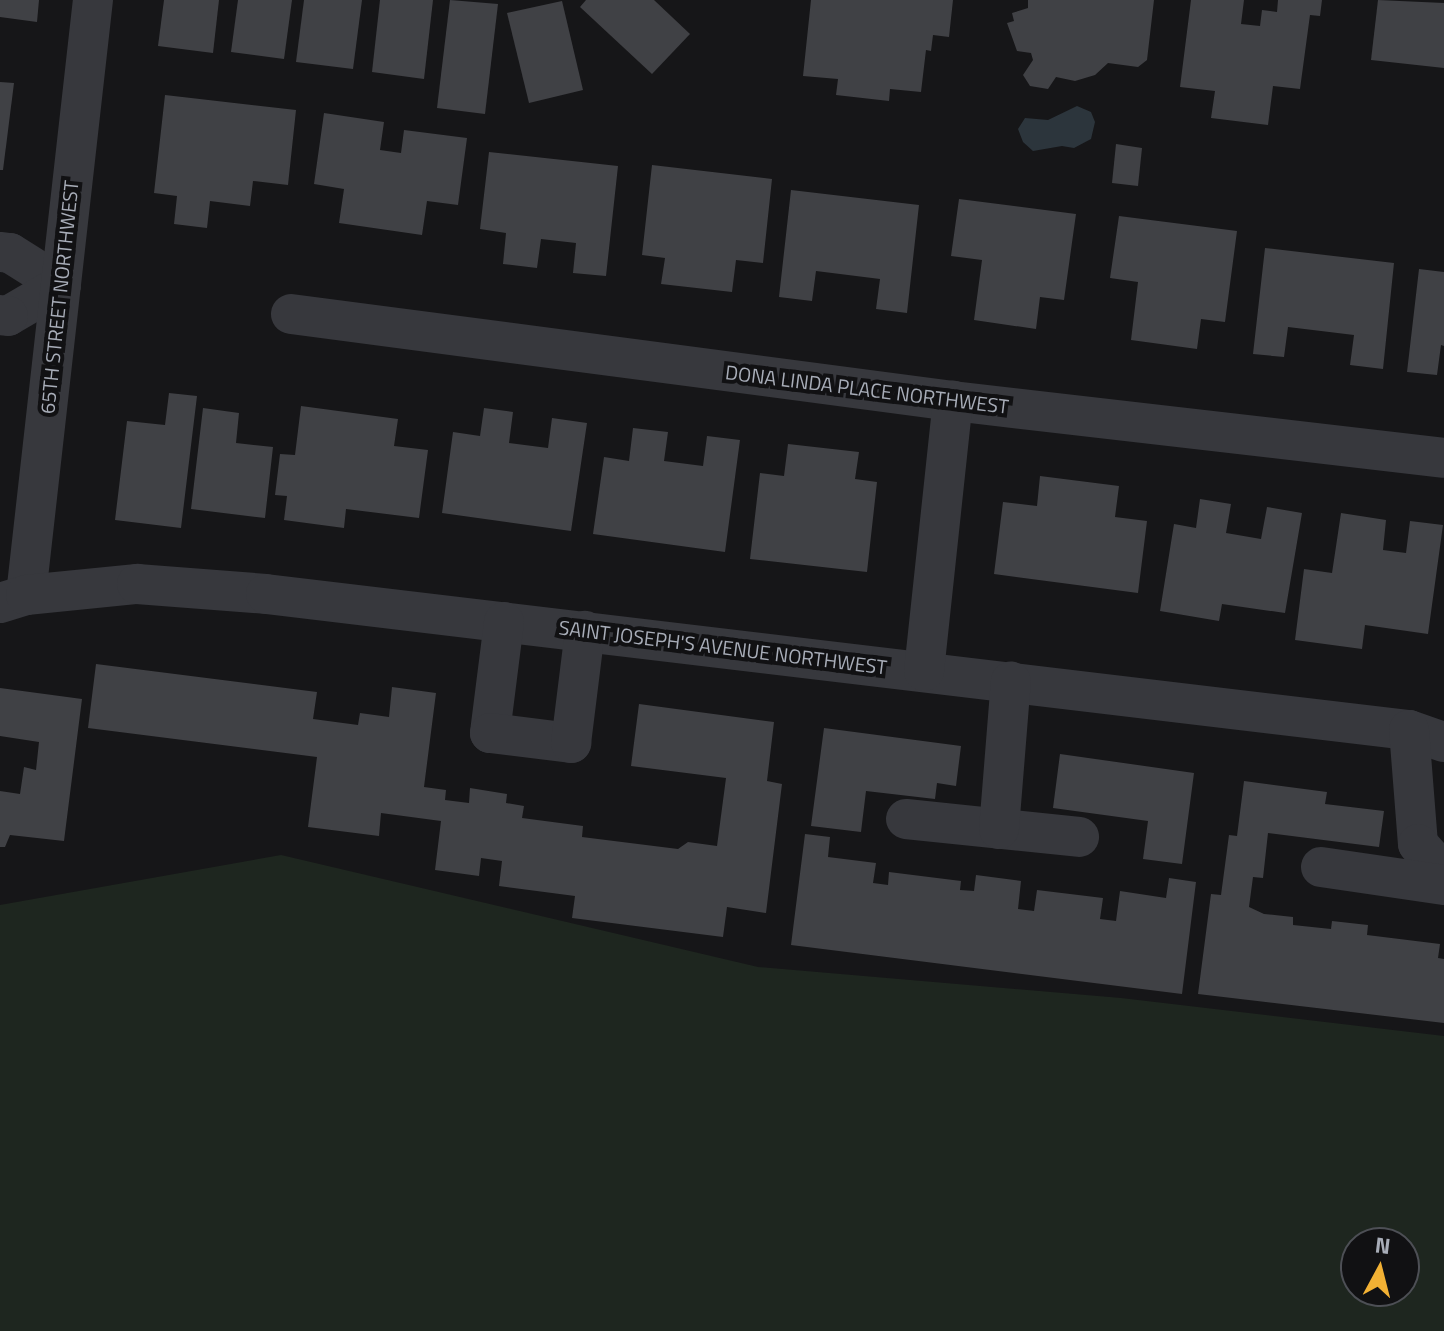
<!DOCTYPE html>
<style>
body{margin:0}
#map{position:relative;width:1444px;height:1331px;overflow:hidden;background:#161618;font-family:"Titillium Web",sans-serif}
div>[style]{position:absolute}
.green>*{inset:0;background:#1e261f}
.water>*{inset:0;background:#2c353c}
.building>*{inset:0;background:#404145}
.minor>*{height:40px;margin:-20px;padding:0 20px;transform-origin:20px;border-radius:20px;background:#37383d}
span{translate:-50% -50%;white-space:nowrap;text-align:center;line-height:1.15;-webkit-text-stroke:8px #111113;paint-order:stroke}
.street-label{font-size:20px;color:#a8adb8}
.north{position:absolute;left:1340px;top:1227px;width:80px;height:80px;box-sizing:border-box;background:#111113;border:2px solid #4d4f55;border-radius:50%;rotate:7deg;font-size:22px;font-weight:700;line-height:32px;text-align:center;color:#a8adb8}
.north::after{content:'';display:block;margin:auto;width:28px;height:36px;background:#f2b134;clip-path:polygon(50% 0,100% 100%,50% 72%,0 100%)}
</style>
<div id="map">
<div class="green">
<div style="clip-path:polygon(evenodd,281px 855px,758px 967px,1121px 998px,1444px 1036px,1444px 1331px,0 1331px,0 905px,281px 855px,1356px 1243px,1404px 1243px,1404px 1291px,1356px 1291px,1356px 1243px)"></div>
</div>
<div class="water">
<div style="clip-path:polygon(1077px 106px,1091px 112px,1095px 122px,1091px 139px,1074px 148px,1062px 146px,1033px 151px,1023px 142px,1018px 129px,1025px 118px,1048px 120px)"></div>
</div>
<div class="building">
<div style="clip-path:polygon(0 0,39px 0,37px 22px,0 17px)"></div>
<div style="clip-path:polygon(164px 0,219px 0,213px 53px,158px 46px)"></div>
<div style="clip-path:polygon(238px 0,292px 0,284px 59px,231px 52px)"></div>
<div style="clip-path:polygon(304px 0,362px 0,353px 69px,296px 62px)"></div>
<div style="clip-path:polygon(380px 0,433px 0,424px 79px,372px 72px)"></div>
<div style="clip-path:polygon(450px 0,498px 4px,485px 114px,437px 108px)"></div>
<div style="clip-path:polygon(586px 0,654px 0,690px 34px,652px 74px,580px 7px)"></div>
<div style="clip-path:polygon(811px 0,953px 0,949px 37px,933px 35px,931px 51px,926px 50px,921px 92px,890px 89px,889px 101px,836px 95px,838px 79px,803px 76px)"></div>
<div style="clip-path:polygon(1028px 0,1154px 0,1147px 60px,1138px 67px,1108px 63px,1095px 75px,1075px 81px,1056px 77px,1048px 89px,1030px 86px,1023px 75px,1033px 60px,1031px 53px,1017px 51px,1007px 23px,1014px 21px,1012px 13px,1028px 8px)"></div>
<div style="clip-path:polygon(1191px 0,1244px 0,1241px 24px,1260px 26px,1262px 10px,1277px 12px,1278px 0,1322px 0,1320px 16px,1310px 15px,1300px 89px,1273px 86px,1268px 125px,1211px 118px,1215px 91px,1180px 87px)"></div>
<div style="clip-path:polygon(1378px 0,1444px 3px,1444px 68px,1371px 60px)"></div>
<div style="clip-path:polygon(562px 1px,583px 90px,529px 103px,507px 13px)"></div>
<div style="clip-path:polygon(0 82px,14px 83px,3px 170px,0 170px)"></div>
<div style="clip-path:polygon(165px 95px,296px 110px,288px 185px,253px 181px,250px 206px,210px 201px,207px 228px,174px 224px,177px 196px,154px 193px)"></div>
<div style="clip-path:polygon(324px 113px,384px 122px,380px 150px,401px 153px,404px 130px,467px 138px,458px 205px,427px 201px,422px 235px,339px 223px,344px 189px,314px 184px)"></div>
<div style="clip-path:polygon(1116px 144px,1142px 148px,1138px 186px,1112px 183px)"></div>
<div style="clip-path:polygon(489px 152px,618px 166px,606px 276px,573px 273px,576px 243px,541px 239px,537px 268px,503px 264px,506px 233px,480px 229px)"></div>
<div style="clip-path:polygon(652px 165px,772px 179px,763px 263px,736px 260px,732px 292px,661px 284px,665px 258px,642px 255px)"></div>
<div style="clip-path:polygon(791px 190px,919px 205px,907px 313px,876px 309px,880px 279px,816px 271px,812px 301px,779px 297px)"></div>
<div style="clip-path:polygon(959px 199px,1076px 214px,1064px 300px,1040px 297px,1036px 329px,974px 320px,982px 260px,951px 256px)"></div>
<div style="clip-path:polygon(1119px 216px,1237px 231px,1225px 322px,1201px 319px,1197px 349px,1131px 340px,1138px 282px,1110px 278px)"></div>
<div style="clip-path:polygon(1265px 248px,1394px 263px,1383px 369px,1350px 365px,1354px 335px,1288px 327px,1284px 357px,1253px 354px)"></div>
<div style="clip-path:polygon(1419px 269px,1444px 272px,1444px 346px,1441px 345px,1437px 375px,1407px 372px)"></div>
<div style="clip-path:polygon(169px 393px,197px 396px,181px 528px,115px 520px,127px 421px,165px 425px)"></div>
<div style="clip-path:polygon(301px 406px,398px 419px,394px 446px,428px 450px,419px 518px,346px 509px,344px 528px,284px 520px,287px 496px,275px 495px,280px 454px,295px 455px)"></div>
<div style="clip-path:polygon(203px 408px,239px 413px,236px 443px,273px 447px,265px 518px,191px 509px)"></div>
<div style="clip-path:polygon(484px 408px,513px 412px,509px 443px,548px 448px,552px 418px,587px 423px,571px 531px,442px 513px,453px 432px,480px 436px)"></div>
<div style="clip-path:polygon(633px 428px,668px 432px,664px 461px,703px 466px,707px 436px,740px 440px,725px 552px,593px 534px,604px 457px,629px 461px)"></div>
<div style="clip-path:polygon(788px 444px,859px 452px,855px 479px,877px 482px,867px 572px,750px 559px,760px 473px,784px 476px)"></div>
<div style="clip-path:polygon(1040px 476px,1119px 486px,1115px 517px,1147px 521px,1138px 593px,994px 574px,1003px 502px,1037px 506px)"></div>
<div style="clip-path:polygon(1200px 499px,1231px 504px,1226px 533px,1261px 539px,1267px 507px,1302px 513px,1285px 613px,1222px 604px,1219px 621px,1160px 611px,1174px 524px,1196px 528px)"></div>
<div style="clip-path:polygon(1341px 513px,1386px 520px,1383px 550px,1406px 553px,1410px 521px,1443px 525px,1428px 634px,1365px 625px,1362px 649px,1295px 640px,1304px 569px,1332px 573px)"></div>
<div style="clip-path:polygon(96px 664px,317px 692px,313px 719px,358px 725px,360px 713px,389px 717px,392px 687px,436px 693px,424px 787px,446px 790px,445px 800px,469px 803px,470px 788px,507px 794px,506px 803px,524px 806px,522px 818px,583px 826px,582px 837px,678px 849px,688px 842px,717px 846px,726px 778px,631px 766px,639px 704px,774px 722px,767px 781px,782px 784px,766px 913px,727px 907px,723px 937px,572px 918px,575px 896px,499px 886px,502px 861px,481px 858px,479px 876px,435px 870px,441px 821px,381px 813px,379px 836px,308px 827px,317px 757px,88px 728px)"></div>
<div style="clip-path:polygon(0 688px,82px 699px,64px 841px,10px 835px,5px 847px,0 847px,0 791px,20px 794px,24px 767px,36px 770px,39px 742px,0 736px)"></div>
<div style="clip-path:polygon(824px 728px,961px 746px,956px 786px,937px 783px,935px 799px,866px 791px,861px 832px,811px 826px)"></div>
<div style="clip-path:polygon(1060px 754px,1194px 773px,1182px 864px,1143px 859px,1148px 821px,1053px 808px)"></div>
<div style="clip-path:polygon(1244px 781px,1327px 792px,1325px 804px,1384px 811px,1379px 847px,1268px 833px,1263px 878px,1253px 877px,1249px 907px,1264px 914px,1293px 917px,1293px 925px,1331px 929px,1332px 921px,1368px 925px,1367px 935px,1440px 944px,1438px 958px,1444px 959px,1444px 1023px,1198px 994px,1211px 894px,1221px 895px,1229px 835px,1237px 836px)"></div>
<div style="clip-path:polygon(805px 834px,830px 837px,828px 857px,876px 863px,873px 883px,888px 885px,889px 872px,961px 881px,960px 890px,974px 891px,976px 875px,1021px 881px,1018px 909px,1034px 911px,1037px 890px,1103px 898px,1100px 919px,1116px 921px,1120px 891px,1166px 898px,1169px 878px,1196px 882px,1182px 994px,791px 945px)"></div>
</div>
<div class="minor">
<div style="left:0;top:252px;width:10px;rotate:6deg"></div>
<div style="left:10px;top:253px;width:60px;rotate:32.1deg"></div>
<div style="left:61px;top:285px;width:61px;rotate:149.7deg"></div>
<div style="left:8px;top:316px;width:8px;rotate:-173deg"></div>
<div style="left:291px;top:314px;width:668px;rotate:7.49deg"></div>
<div style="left:953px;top:401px;width:494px;rotate:6.6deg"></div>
<div style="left:26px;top:595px;width:599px;rotate:-83.58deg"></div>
<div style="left:0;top:603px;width:27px;rotate:-17deg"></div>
<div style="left:26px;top:595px;width:112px;rotate:-5.7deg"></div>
<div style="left:137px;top:584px;width:129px;rotate:4.4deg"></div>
<div style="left:266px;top:594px;width:1151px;rotate:6.79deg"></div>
<div style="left:1409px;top:730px;width:37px;rotate:19deg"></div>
<div style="left:504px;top:622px;width:112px;rotate:97.2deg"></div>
<div style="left:490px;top:733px;width:82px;rotate:7deg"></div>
<div style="left:571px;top:743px;width:113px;rotate:-82.9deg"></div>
<div style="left:924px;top:671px;width:272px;rotate:-83.9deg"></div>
<div style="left:1409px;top:730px;width:114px;rotate:85.5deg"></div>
<div style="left:1418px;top:844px;width:39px;rotate:48deg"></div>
<div style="left:906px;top:819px;width:174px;rotate:5.9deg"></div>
<div style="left:999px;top:829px;width:148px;rotate:-85.4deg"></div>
<div style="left:1321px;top:867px;width:124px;rotate:8.3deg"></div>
</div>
<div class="street-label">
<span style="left:59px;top:297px;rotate:-84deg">65TH STREET NORTHWEST</span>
<span style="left:867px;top:389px;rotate:7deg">DONA LINDA PLACE NORTHWEST</span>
<span style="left:723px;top:647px;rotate:7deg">SAINT JOSEPH'S AVENUE NORTHWEST</span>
</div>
<div class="north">N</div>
</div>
